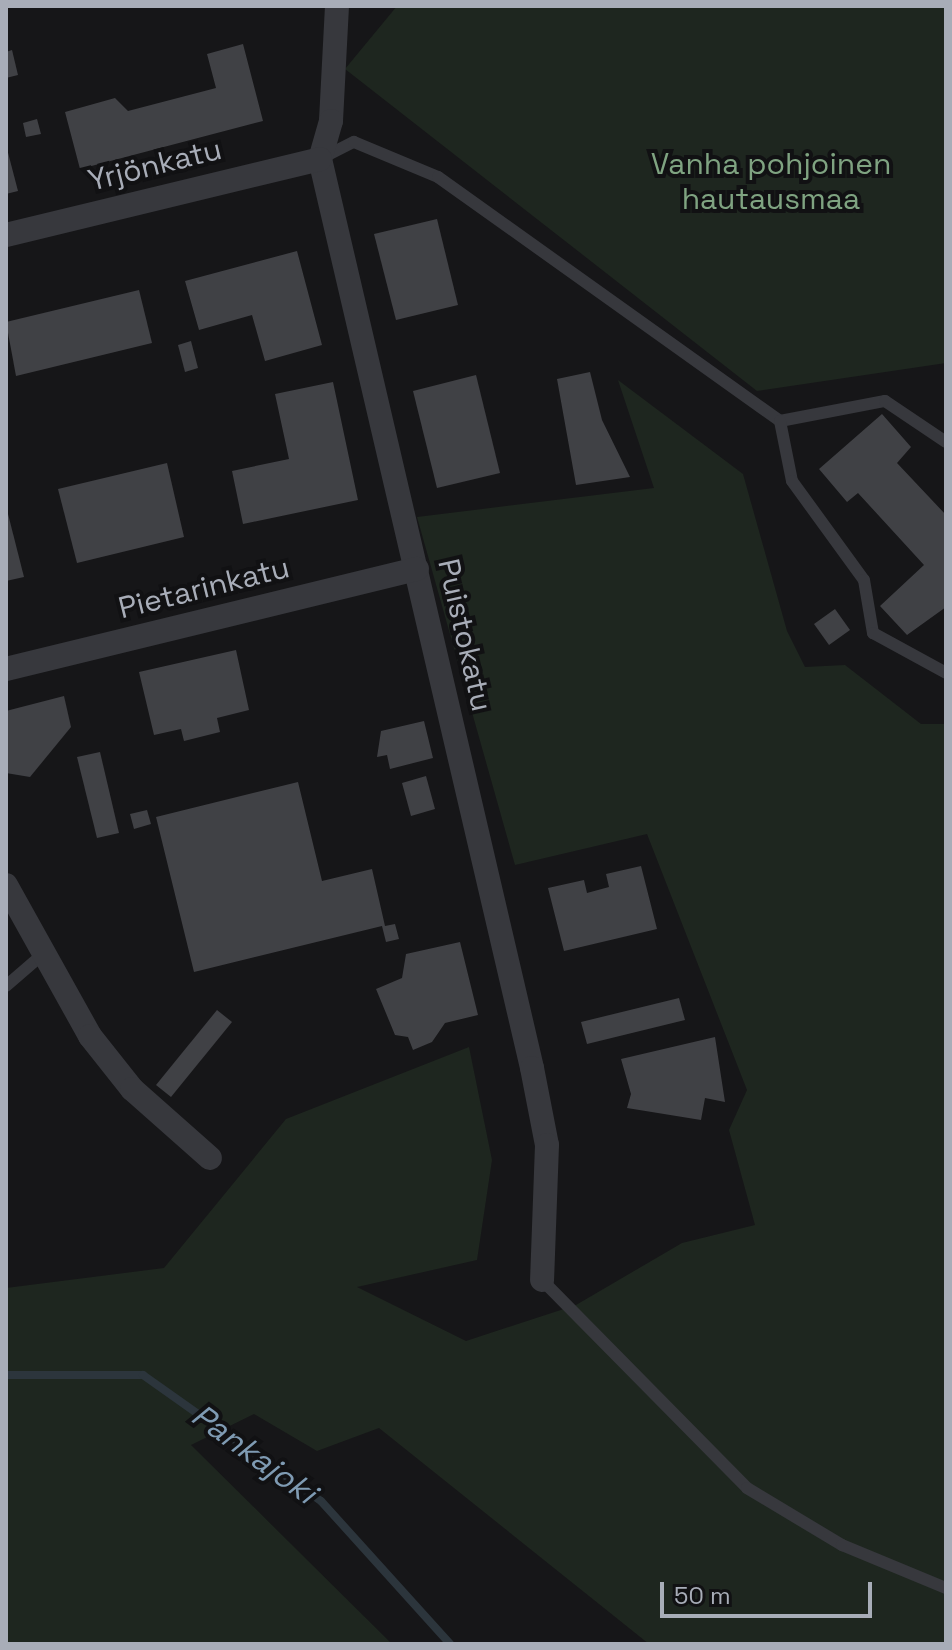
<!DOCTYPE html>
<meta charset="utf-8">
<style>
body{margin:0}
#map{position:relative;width:952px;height:1650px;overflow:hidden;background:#161618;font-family:"Space Grotesk",sans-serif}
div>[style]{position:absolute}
.green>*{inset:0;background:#1e261f}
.stream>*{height:8px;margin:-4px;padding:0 4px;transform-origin:4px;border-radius:4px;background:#2c353c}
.building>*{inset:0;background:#404145}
.lane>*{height:12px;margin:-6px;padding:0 6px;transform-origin:6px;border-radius:6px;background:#37383d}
.street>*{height:24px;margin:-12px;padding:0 12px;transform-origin:12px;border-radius:12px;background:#37383d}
span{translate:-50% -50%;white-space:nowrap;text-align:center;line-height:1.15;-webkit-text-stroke:8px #111113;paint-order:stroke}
.park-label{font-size:30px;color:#7fa381}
.street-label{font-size:30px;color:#a8adb8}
.water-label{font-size:32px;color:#7f9bb3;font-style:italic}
.frame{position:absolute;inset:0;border:8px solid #a8adb8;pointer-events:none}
.scale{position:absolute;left:660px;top:1582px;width:212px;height:36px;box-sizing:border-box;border:4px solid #a8adb8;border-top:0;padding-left:10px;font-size:24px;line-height:28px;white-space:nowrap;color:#a8adb8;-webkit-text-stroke:6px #111113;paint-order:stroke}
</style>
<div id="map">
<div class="green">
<div style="clip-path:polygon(397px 6px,946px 6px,946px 363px,757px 391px,345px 69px)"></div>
<div style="clip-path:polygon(618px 380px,743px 474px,787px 631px,805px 667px,845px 665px,921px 724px,946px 724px,946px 1644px,649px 1644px,379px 1428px,317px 1451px,254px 1414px,191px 1445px,392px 1644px,6px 1644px,6px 1288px,164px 1268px,286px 1119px,469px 1047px,492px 1160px,477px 1260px,357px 1287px,466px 1341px,576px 1305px,682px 1243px,755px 1225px,729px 1130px,747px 1090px,647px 834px,515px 865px,417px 517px,654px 488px)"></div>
</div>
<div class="stream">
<div style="left:6px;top:1375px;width:137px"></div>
<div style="left:143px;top:1375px;width:218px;rotate:35.3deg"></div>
<div style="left:321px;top:1501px;width:193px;rotate:47.9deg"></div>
</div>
<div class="building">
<div style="clip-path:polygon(243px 44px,263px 121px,80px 169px,65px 112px,115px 98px,128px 111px,216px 88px,207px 54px)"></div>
<div style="clip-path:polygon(12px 50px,18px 75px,6px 78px,6px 52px)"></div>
<div style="clip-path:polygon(37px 119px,41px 134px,26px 137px,23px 123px)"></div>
<div style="clip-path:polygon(6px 145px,18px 191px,6px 194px)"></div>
<div style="clip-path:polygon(437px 219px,458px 305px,396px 320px,374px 234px)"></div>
<div style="clip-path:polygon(297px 251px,322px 345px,265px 361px,252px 315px,199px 330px,185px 281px)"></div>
<div style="clip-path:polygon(139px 290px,152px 343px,16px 376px,6px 322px)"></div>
<div style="clip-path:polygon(191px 341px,198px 368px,185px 372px,178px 345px)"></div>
<div style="clip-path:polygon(590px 372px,602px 420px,630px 477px,576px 485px,557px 379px)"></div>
<div style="clip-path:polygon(476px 375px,500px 473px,437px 488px,413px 391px)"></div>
<div style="clip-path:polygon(333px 382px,358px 500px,243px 524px,232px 471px,289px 459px,275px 394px)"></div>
<div style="clip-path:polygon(882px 414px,911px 447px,897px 463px,946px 515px,946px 607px,907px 635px,880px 606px,924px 565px,858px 493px,847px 502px,819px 469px)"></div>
<div style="clip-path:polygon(167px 463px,184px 537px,77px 563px,58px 489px)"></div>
<div style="clip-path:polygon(6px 506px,24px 577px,6px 581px)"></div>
<div style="clip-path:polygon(835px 609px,850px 630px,829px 645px,814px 624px)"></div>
<div style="clip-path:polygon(236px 650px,249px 710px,217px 718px,220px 732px,184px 741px,181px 729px,154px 735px,139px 672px)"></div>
<div style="clip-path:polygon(64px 696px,71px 727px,30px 777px,6px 773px,6px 711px)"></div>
<div style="clip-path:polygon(424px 721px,433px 758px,390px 769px,387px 755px,377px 757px,381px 731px)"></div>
<div style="clip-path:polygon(100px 752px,119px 833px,97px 838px,77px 757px)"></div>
<div style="clip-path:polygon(426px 776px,435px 809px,411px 816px,402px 783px)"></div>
<div style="clip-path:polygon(298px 782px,322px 881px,372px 869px,385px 926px,395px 924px,399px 939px,386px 942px,382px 926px,194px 972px,156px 817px)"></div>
<div style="clip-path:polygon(147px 810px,151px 824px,134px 829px,130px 814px)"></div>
<div style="clip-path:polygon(641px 866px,657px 929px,564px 951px,548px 888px,584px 880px,587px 893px,609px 887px,606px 874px)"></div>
<div style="clip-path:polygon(460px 942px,478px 1015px,445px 1023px,432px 1042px,413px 1050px,408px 1037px,395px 1035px,376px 989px,402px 978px,406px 954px)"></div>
<div style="clip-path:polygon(679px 998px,685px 1020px,587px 1044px,581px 1022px)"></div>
<div style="clip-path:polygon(217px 1010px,232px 1022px,171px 1097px,156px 1085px)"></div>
<div style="clip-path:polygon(715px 1037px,725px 1102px,705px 1098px,701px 1120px,627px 1108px,631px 1094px,621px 1059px)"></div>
</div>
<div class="lane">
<div style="left:320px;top:159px;width:38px;rotate:-27deg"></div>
<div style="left:354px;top:142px;width:91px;rotate:22.6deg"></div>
<div style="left:438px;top:177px;width:420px;rotate:35.5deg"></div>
<div style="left:780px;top:421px;width:107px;rotate:-10.8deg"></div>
<div style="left:885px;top:401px;width:73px;rotate:33.9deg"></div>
<div style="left:780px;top:421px;width:61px;rotate:78.7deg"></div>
<div style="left:792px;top:481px;width:122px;rotate:54deg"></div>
<div style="left:864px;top:580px;width:54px;rotate:80.4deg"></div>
<div style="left:873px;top:633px;width:83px;rotate:28.7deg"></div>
<div style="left:6px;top:986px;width:49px;rotate:-40.9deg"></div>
<div style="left:542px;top:1280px;width:292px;rotate:45.4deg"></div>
<div style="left:747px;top:1488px;width:111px;rotate:31deg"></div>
<div style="left:842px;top:1545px;width:113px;rotate:22.5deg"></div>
</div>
<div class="street">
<div style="left:337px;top:6px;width:115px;rotate:93deg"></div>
<div style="left:331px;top:121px;width:40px;rotate:106deg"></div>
<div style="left:320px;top:159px;width:933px;rotate:76.87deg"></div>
<div style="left:532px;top:1068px;width:78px;rotate:79deg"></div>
<div style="left:547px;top:1145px;width:135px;rotate:92.1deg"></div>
<div style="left:6px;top:235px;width:323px;rotate:-13.6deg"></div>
<div style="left:6px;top:669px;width:423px;rotate:-13.7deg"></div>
<div style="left:6px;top:885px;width:173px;rotate:60.9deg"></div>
<div style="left:90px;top:1036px;width:68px;rotate:51.6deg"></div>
<div style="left:132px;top:1089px;width:104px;rotate:41.5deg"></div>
</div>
<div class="park-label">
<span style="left:771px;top:181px">Vanha pohjoinen<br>hautausmaa</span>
</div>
<div class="street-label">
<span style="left:155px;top:165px;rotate:-14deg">Yrjönkatu</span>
<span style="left:204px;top:588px;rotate:-14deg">Pietarinkatu</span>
<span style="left:465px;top:635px;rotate:77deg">Puistokatu</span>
</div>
<div class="water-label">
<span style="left:254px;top:1454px;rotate:36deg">Pankajoki</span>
</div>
<div class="frame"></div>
<div class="scale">50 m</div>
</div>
